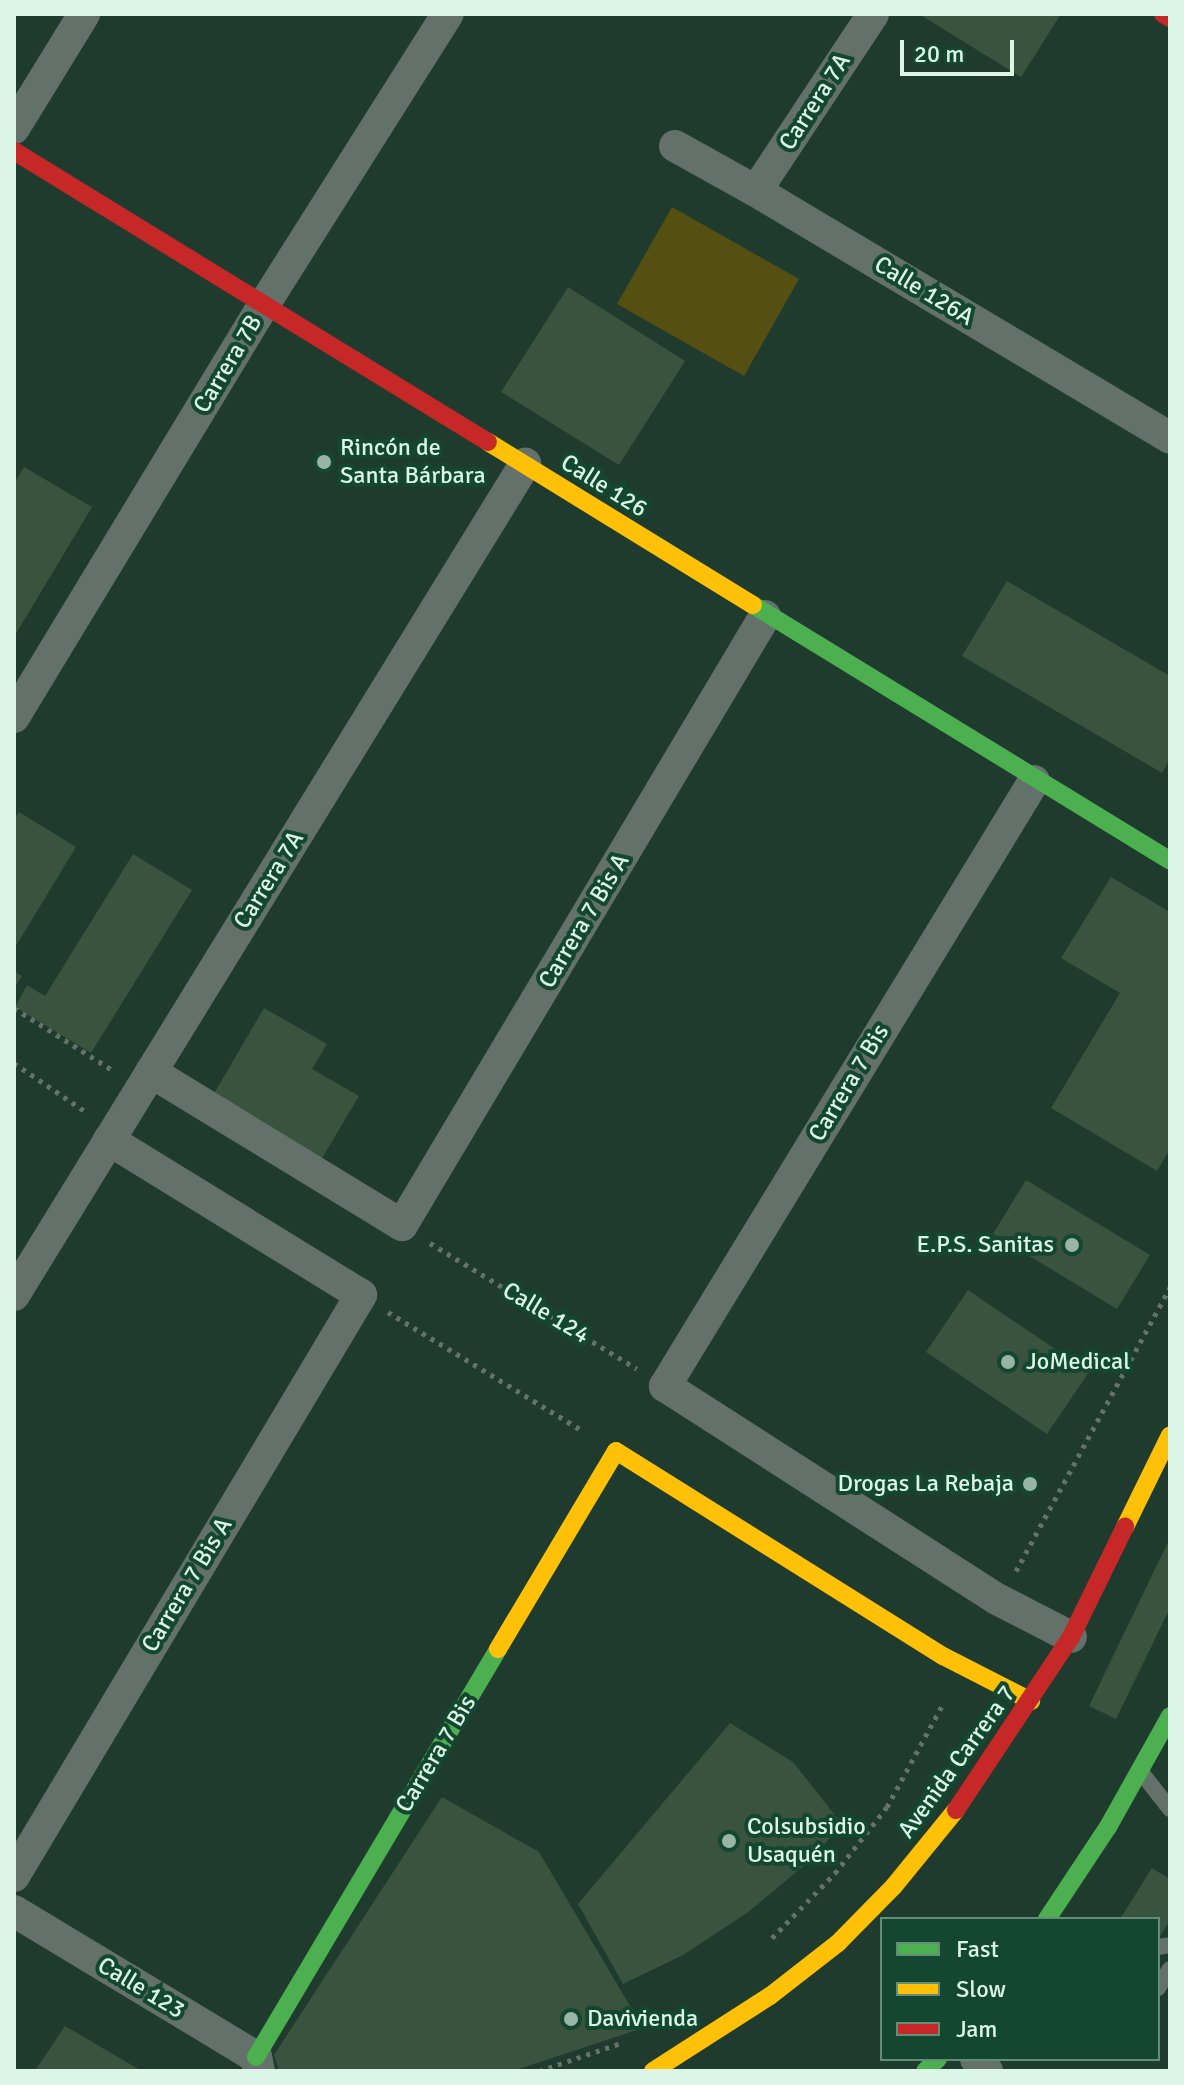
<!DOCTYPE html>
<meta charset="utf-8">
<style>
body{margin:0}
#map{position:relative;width:1184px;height:2085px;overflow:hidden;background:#1f3b2e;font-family:Signika,sans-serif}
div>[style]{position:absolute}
.green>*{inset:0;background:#554f11}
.building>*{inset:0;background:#3a533e}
.path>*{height:5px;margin-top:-2.5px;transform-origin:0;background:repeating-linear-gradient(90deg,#65726b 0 4px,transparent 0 10px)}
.lane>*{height:16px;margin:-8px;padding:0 8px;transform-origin:8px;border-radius:8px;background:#63716a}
.street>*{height:32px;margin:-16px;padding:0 16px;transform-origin:16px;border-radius:16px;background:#63716a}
.fast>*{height:18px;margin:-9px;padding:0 9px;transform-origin:9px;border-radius:9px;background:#4caf50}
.slow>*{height:18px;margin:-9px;padding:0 9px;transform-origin:9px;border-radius:9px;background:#ffc107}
.jam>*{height:18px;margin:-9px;padding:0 9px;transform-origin:9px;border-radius:9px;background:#c62828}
.dots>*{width:22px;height:22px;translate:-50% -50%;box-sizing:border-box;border:4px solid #13472f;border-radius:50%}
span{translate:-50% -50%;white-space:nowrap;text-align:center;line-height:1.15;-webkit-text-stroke:8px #13472f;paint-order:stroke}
.street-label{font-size:24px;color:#dbf6e6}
.poi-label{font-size:24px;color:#dbf6e6}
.left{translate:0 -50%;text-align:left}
.right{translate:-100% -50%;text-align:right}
.frame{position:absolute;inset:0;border:16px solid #dbf6e6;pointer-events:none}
.legend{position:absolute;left:880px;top:1917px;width:280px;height:144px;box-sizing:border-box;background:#13472f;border:2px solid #638d78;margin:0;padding:10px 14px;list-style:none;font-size:24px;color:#dbf6e6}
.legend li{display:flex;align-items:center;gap:16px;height:40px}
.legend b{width:40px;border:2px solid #638d78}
.scale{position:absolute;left:900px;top:40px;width:114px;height:36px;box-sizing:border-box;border:4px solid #dbf6e6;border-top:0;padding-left:10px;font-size:24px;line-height:28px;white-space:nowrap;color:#dbf6e6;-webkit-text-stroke:6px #13472f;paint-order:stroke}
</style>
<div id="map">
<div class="green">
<div style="clip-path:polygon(672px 207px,799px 279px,744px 376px,617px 304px)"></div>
</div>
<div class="building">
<div style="clip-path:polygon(919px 14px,1061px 14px,1021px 77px)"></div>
<div style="clip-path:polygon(568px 287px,685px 361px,619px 465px,501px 392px)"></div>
<div style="clip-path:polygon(24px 467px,92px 507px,14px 637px,14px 484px)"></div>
<div style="clip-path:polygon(1007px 581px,1170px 676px,1170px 759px,1162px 773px,962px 656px)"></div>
<div style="clip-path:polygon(19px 812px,76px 847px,14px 949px,14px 820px)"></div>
<div style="clip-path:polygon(133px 854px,192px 890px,91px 1053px,15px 1007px,27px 985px,45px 996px)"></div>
<div style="clip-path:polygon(1111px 877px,1170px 912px,1170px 1149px,1157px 1171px,1051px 1108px,1120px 993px,1061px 958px)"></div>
<div style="clip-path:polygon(14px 971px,22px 976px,14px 988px)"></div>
<div style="clip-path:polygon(264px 1008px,327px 1044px,312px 1069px,359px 1096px,321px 1160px,212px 1097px)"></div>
<div style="clip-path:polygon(1026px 1180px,1150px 1255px,1117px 1309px,993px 1234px)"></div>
<div style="clip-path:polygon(968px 1290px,1089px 1372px,1047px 1434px,926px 1352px)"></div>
<div style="clip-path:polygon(1170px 1538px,1170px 1608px,1116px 1719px,1089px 1706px)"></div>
<div style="clip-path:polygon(730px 1723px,793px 1762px,842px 1824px,812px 1859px,747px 1913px,683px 1955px,623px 1984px,578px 1904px)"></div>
<div style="clip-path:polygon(442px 1797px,539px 1852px,643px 2028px,513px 2071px,279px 2071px,274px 2055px)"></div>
<div style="clip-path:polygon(1152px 1868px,1170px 1879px,1170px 1920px,1158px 1940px,1158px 1919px,1120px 1919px)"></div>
<div style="clip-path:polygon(65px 2026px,142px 2071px,35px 2071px)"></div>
</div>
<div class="path">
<div style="left:14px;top:1008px;width:115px;rotate:32.2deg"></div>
<div style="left:14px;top:1063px;width:87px;rotate:34.2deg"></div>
<div style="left:430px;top:1243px;width:242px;rotate:31.3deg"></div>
<div style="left:388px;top:1312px;width:226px;rotate:31.4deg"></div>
<div style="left:1016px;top:1571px;width:323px;rotate:-61.5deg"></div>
<div style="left:772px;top:1938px;width:91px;rotate:-45.9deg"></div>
<div style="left:835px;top:1873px;width:84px;rotate:-51.8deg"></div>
<div style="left:887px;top:1807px;width:119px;rotate:-61.5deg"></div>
<div style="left:539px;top:2071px;width:87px;rotate:-18.9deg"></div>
</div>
<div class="lane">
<div style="left:1141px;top:1772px;width:47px;rotate:51.9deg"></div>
<div style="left:1158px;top:1947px;width:12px;rotate:-9deg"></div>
<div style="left:1158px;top:1988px;width:22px;rotate:-58deg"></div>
</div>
<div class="street">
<div style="left:14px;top:128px;width:134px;rotate:-58.4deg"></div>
<div style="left:675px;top:146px;width:93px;rotate:29.1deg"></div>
<div style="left:756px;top:191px;width:482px;rotate:30.8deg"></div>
<div style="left:756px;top:191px;width:212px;rotate:-56.5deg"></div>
<div style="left:14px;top:717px;width:484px;rotate:-58.8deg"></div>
<div style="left:265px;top:303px;width:342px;rotate:-57.7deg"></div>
<div style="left:1034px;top:781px;width:709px;rotate:121.38deg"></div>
<div style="left:665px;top:1386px;width:394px;rotate:32.7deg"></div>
<div style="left:997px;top:1599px;width:83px;rotate:27.2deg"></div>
<div style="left:151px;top:1072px;width:294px;rotate:31.4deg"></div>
<div style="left:402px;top:1225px;width:709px;rotate:-59.2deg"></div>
<div style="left:14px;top:1295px;width:976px;rotate:-58.41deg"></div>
<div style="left:14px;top:1876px;width:677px;rotate:-59.15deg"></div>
<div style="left:361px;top:1295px;width:296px;rotate:-148.4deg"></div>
<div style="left:14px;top:1911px;width:283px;rotate:31.1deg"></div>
<div style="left:256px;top:2057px;width:14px;rotate:78deg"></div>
<div style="left:976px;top:2059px;width:16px;rotate:47deg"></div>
</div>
<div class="fast">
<div style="left:753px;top:605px;width:489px;rotate:31.5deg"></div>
<div style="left:1047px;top:1919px;width:110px;rotate:-56.5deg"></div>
<div style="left:1108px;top:1827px;width:127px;rotate:-60.8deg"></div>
<div style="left:256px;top:2057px;width:474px;rotate:-59.3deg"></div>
<div style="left:925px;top:2071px;width:18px;rotate:-43deg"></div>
</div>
<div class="slow">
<div style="left:488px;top:442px;width:311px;rotate:31.6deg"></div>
<div style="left:1125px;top:1527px;width:102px;rotate:-63.9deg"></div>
<div style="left:498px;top:1649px;width:230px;rotate:-59.2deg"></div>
<div style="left:616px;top:1451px;width:386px;rotate:32.1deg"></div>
<div style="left:943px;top:1656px;width:99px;rotate:27.1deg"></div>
<div style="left:653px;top:2071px;width:139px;rotate:-32.7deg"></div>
<div style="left:770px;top:1996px;width:86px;rotate:-37.9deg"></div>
<div style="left:838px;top:1943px;width:80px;rotate:-45.5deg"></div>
<div style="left:894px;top:1886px;width:98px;rotate:-50.8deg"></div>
</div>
<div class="jam">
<div style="left:1163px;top:14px;width:8px;rotate:30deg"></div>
<div style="left:14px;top:151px;width:556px;rotate:31.55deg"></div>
<div style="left:956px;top:1810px;width:208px;rotate:-56.4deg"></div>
<div style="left:1071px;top:1637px;width:123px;rotate:-63.9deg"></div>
</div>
<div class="dots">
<div style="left:324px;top:462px;background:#99b5a6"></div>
<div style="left:1072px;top:1245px;background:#99b5a6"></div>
<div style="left:1008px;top:1362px;background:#99b5a6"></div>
<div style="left:1030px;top:1484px;background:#99b5a6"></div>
<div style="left:729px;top:1841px;background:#99b5a6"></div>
<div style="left:571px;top:2019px;background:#99b5a6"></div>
</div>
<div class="street-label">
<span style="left:815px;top:102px;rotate:-57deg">Carrera 7A</span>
<span style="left:924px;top:291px;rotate:31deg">Calle 126A</span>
<span style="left:228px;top:364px;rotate:-59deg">Carrera 7B</span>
<span style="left:604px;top:486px;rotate:32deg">Calle 126</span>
<span style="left:269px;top:880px;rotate:-58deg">Carrera 7A</span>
<span style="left:584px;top:921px;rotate:-59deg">Carrera 7 Bis A</span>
<span style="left:849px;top:1083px;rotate:-59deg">Carrera 7 Bis</span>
<span style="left:546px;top:1313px;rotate:31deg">Calle 124</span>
<span style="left:187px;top:1585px;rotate:-59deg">Carrera 7 Bis A</span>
<span style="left:436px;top:1754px;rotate:-59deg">Carrera 7 Bis</span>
<span style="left:957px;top:1762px;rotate:-54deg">Avenida Carrera 7</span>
<span style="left:141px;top:1988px;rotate:31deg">Calle 123</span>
</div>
<div class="poi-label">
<span class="left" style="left:340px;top:462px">Rincón de<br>Santa Bárbara</span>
<span class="right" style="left:1054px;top:1245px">E.P.S. Sanitas</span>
<span class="left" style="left:1026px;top:1362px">JoMedical</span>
<span class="right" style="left:1014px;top:1484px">Drogas La Rebaja</span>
<span class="left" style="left:747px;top:1841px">Colsubsidio<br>Usaquén</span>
<span class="left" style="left:587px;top:2019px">Davivienda</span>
</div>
<div class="frame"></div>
<ul class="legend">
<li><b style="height:10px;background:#4caf50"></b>Fast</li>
<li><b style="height:10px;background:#ffc107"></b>Slow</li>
<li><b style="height:10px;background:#c62828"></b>Jam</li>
</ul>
<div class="scale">20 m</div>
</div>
